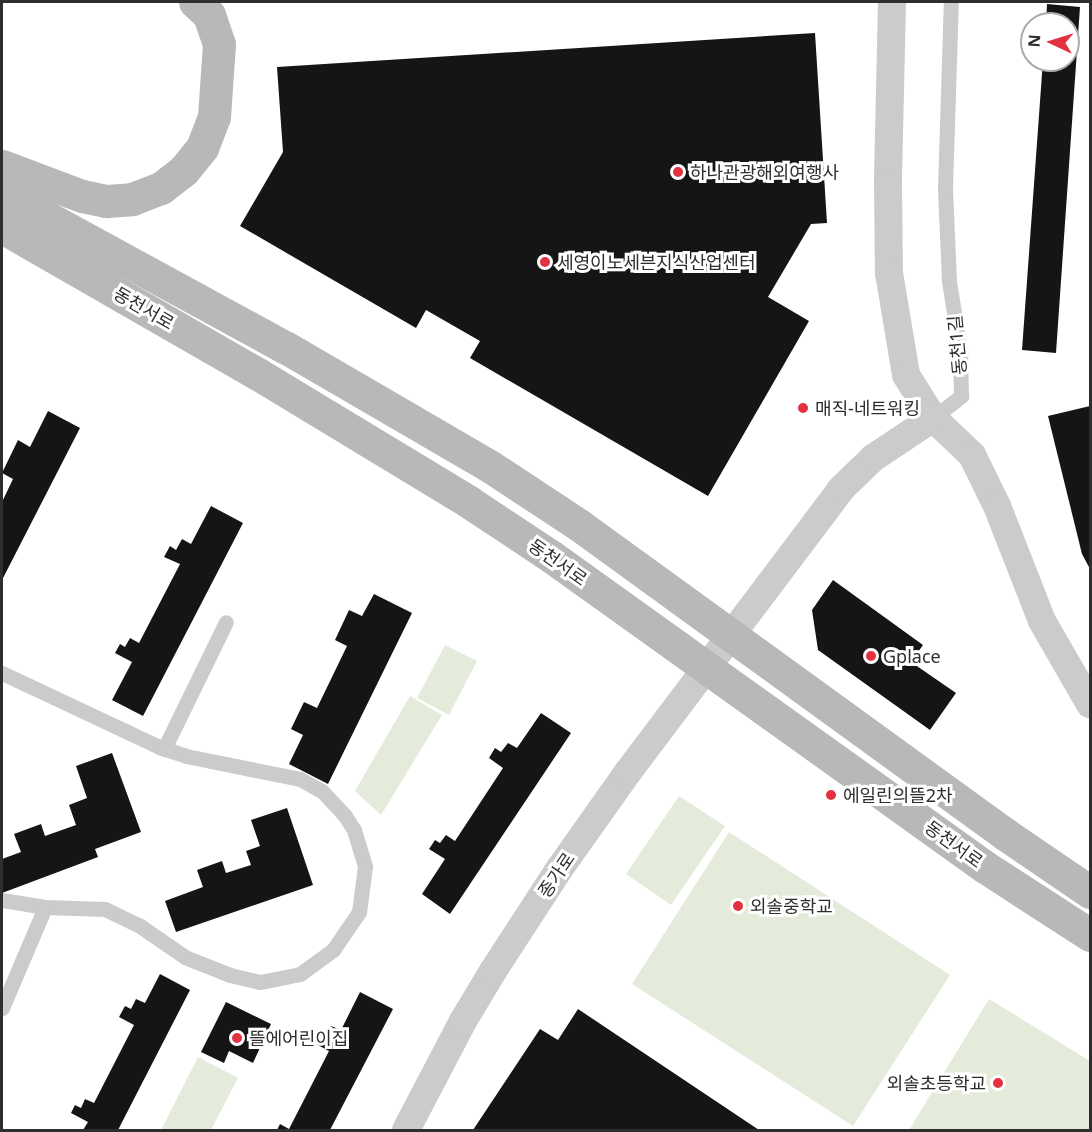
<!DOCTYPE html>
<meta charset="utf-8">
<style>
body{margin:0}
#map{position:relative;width:1092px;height:1132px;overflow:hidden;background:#fff;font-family:"Noto Sans","Noto Sans KR",sans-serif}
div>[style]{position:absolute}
.green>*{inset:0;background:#e4ebdb}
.building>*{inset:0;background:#151515}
.service>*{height:15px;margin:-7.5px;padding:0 7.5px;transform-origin:7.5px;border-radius:7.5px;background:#cbcbcb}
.minor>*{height:28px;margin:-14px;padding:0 14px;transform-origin:14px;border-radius:14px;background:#cbcbcb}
.secondary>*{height:33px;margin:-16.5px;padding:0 16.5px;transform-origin:16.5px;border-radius:16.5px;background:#b8b8b8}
.dots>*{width:16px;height:16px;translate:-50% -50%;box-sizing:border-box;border:3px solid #fff;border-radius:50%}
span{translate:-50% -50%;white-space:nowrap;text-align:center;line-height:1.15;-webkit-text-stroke:6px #fff;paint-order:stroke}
.poi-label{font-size:18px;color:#2e2e2e}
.left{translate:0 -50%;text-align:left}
.right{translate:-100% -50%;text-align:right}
.street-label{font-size:18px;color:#2e2e2e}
.frame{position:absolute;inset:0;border:3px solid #2e2e2e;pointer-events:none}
.north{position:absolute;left:1020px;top:12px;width:60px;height:60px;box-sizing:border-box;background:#fff;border:2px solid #ababab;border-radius:50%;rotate:274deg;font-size:16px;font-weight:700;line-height:24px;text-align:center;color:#2e2e2e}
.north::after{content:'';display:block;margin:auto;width:21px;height:27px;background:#e43140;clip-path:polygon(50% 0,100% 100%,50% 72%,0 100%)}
</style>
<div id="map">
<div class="green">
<div style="clip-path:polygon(445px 645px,477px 661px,449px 715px,417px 698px)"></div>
<div style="clip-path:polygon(410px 696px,442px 715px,381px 815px,355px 791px)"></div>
<div style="clip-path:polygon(679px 796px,725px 826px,671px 905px,626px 874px)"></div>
<div style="clip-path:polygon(729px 832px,950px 975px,853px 1126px,632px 984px)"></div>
<div style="clip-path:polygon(989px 999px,1090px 1061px,1090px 1130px,909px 1130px)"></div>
<div style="clip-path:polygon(198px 1057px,238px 1078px,211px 1130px,161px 1130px)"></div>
</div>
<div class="building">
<div style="clip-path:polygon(1047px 4px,1080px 7px,1056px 353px,1022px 350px,1043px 60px,1068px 60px,1068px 24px,1046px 24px)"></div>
<div style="clip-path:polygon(815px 33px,827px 223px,811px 224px,768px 297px,809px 321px,708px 496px,470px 358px,480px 341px,426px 310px,416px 328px,240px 226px,283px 152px,277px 67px)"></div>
<div style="clip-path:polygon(1090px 406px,1090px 569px,1082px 554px,1048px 416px)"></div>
<div style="clip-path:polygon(48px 411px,80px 428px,2px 580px,2px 502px,13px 479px,2px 473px,18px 440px,30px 447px)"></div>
<div style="clip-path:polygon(211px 506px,243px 523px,143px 716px,112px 700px,132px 662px,115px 653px,120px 644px,125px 647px,130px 638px,139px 643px,180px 564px,164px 557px,170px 546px,176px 550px,182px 539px,191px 544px)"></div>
<div style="clip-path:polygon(833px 580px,923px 645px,911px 662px,956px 693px,930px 730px,818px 650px,812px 610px)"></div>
<div style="clip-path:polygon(374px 594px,412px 613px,328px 784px,289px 764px,303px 735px,291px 729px,304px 702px,317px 708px,347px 646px,335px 640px,349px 610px,362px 616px)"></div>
<div style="clip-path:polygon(541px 713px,571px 733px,450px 914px,422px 894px,445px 859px,429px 849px,435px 840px,440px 843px,446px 835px,455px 841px,503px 768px,489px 758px,495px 748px,501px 752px,508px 743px,517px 748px)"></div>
<div style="clip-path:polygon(112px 753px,141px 832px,95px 849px,98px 857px,2px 893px,2px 859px,21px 852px,14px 834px,41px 824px,45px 836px,76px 825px,69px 805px,87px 798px,76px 766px)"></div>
<div style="clip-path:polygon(287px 808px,313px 885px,176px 932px,165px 901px,203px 887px,197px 870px,222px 861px,226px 873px,251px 865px,246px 851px,260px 846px,251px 820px)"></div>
<div style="clip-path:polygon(160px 974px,190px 990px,118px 1130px,83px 1130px,88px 1122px,71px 1113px,75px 1105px,81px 1108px,85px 1099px,94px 1103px,134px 1025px,119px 1017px,125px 1006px,131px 1009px,136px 999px,145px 1003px)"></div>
<div style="clip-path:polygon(360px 992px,393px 1009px,330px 1130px,277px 1130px,280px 1124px,289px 1129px,329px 1051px,314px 1043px,319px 1032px,326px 1036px,331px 1026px,341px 1030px)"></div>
<div style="clip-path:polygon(226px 1002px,271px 1024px,253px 1063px,229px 1051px,224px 1063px,201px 1052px)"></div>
<div style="clip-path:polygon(578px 1009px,759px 1130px,473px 1130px,540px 1029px,558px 1040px)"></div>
</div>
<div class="service">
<div style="left:933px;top:418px;width:36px;rotate:-38deg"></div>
<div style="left:961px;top:396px;width:46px;rotate:-91.2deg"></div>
<div style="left:960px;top:350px;width:70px;rotate:-99.1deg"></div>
<div style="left:949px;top:281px;width:93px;rotate:-92.5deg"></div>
<div style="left:945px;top:188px;width:186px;rotate:-88.2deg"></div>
<div style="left:2px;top:673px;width:174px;rotate:25.2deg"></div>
<div style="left:159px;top:747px;width:28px;rotate:18deg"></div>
<div style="left:186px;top:756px;width:116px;rotate:11.4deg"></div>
<div style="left:300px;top:779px;width:25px;rotate:29deg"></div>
<div style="left:322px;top:791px;width:34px;rotate:47deg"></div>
<div style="left:345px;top:816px;width:17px;rotate:57deg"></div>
<div style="left:354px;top:830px;width:38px;rotate:73deg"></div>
<div style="left:365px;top:866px;width:46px;rotate:97.4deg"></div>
<div style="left:359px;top:912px;width:46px;rotate:124.4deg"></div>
<div style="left:333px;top:950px;width:41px;rotate:144deg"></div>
<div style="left:300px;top:974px;width:41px;rotate:168.7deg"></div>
<div style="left:260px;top:982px;width:31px;rotate:-167deg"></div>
<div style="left:230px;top:975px;width:48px;rotate:-158.2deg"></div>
<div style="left:185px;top:957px;width:55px;rotate:-145.4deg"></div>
<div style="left:140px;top:926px;width:39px;rotate:-154deg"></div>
<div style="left:105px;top:909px;width:60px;rotate:-178.1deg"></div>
<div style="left:45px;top:907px;width:44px;rotate:-170.8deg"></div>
<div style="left:164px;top:749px;width:141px;rotate:-64deg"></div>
<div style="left:2px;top:1008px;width:110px;rotate:-66.9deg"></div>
</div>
<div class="minor">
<div style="left:892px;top:2px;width:180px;rotate:91.3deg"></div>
<div style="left:888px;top:182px;width:91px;rotate:89.4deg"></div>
<div style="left:889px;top:273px;width:103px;rotate:80.5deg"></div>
<div style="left:906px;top:375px;width:51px;rotate:57.9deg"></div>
<div style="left:933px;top:418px;width:54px;rotate:43.5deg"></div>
<div style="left:972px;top:455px;width:57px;rotate:63.9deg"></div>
<div style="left:997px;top:506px;width:123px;rotate:68.6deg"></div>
<div style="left:1042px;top:621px;width:96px;rotate:60deg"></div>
<div style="left:406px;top:1130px;width:123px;rotate:-62.4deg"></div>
<div style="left:463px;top:1021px;width:58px;rotate:-59deg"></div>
<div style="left:493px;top:971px;width:123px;rotate:-57deg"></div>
<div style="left:560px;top:868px;width:118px;rotate:-54.7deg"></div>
<div style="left:628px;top:772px;width:354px;rotate:-53deg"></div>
<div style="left:841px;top:489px;width:45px;rotate:-44.1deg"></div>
<div style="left:873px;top:458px;width:72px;rotate:-33.7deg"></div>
</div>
<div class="secondary">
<div style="left:2px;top:166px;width:85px;rotate:20.6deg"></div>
<div style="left:82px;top:196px;width:25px;rotate:12deg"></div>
<div style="left:106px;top:201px;width:26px;rotate:-4deg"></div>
<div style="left:132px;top:199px;width:31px;rotate:-21deg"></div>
<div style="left:161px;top:188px;width:29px;rotate:-38deg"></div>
<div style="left:184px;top:170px;width:28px;rotate:-51deg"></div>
<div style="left:202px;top:148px;width:33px;rotate:-69deg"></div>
<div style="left:214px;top:117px;width:73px;rotate:-86.1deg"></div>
<div style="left:219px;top:44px;width:31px;rotate:-109deg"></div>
<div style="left:209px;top:15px;width:19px;rotate:-137deg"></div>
<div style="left:2px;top:193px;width:322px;rotate:28.6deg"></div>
<div style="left:285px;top:347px;width:238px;rotate:30.2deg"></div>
<div style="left:491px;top:467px;width:105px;rotate:33.4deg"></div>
<div style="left:579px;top:525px;width:526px;rotate:35.96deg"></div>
<div style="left:1005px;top:834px;width:103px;rotate:34.3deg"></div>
<div style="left:2px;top:227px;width:295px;rotate:29.9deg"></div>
<div style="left:258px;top:374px;width:247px;rotate:31.2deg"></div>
<div style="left:469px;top:502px;width:100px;rotate:33.5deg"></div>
<div style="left:552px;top:557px;width:533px;rotate:35.6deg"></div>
<div style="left:985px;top:867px;width:125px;rotate:32.9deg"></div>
</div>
<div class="dots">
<div style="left:678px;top:172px;background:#e43140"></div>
<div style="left:545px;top:262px;background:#e43140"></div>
<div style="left:803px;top:408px;background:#e43140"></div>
<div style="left:871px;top:656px;background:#e43140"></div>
<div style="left:831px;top:795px;background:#e43140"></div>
<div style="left:738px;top:906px;background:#e43140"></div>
<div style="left:237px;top:1038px;background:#e43140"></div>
<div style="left:998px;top:1083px;background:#e43140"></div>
</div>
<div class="poi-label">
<span class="left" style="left:690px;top:172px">하나관광해외여행사</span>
<span class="left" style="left:557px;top:262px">세영이노세븐지식산업센터</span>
<span class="left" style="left:815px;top:408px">매직-네트워킹</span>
<span class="left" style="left:883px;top:656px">Gplace</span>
<span class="left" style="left:843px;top:795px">에일린의뜰2차</span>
<span class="left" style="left:750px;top:906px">외솔중학교</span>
<span class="left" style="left:249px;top:1038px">뜰에어린이집</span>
<span class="right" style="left:986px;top:1083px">외솔초등학교</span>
</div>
<div class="street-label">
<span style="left:144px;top:308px;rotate:30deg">동천서로</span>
<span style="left:957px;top:345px;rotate:-95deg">동천1길</span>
<span style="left:558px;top:562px;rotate:35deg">동천서로</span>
<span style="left:954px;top:844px;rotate:36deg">동천서로</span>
<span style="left:556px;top:875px;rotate:-56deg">종가로</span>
</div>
<div class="frame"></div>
<div class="north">N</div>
</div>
